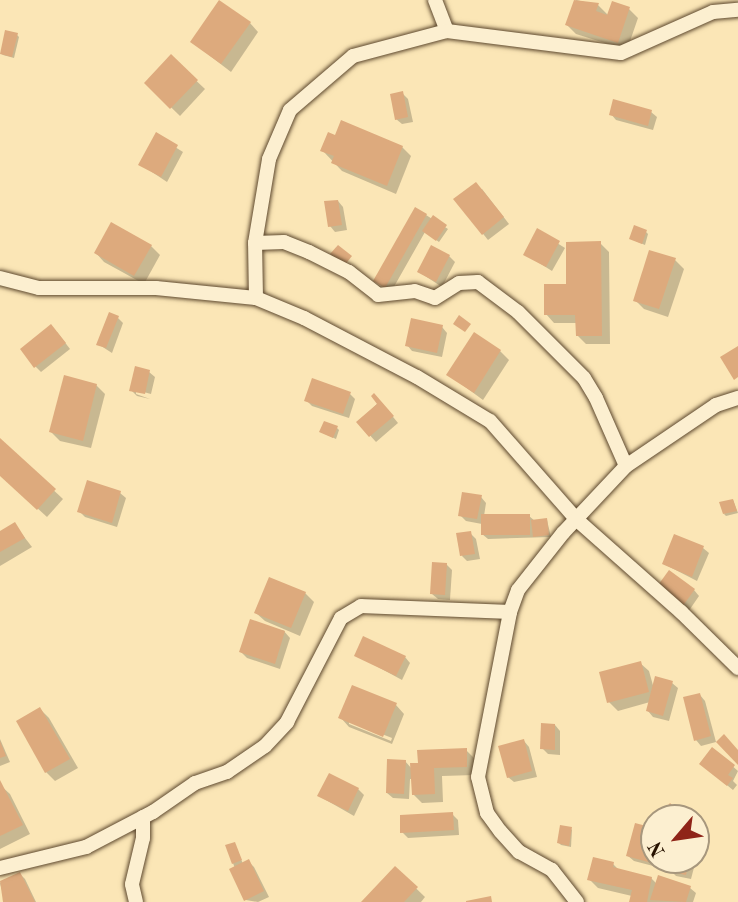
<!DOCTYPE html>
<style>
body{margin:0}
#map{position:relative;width:738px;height:902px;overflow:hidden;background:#fbe6b6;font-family:"Old Standard TT",serif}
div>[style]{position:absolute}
.shadow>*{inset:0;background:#0003}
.building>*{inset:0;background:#ddaa7d}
.roads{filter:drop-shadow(0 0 2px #5d482e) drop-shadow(0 0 2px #5d482e)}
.street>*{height:14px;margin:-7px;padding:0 7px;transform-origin:7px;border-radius:7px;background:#fcefd0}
span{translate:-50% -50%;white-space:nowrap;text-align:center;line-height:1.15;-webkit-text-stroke:5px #fcefd0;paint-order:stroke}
.north{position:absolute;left:640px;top:804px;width:70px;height:70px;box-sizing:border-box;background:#fcefd0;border:2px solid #a7977d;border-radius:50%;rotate:241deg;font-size:19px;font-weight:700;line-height:28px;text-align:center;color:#281300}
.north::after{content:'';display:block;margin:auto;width:24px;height:32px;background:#8f2418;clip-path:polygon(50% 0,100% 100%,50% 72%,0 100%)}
</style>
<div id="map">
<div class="shadow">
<div style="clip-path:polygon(576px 0,598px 5px,609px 16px,629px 9px,638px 18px,627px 50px,576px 34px,567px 25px)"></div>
<div style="clip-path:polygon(250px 23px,258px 32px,231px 72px,192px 42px)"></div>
<div style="clip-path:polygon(17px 35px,19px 37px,14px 58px,3px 55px,1px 53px)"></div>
<div style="clip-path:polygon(171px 57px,205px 89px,180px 116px,146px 83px)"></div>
<div style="clip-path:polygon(402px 93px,408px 99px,413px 122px,402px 124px,396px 119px)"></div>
<div style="clip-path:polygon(651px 112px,657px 117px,653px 130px,616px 120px,611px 114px)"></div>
<div style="clip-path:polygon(156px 135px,183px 152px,167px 182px,140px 164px)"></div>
<div style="clip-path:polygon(402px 147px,411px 156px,396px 194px,342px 171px,322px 150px)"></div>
<div style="clip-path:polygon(482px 189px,509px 224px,488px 240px,456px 200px)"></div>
<div style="clip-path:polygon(338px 201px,343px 207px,347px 230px,335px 232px,330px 226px)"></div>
<div style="clip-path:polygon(426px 215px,448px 229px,439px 242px,425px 232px,391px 292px,375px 281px)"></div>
<div style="clip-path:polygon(538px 231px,565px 248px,552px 271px,525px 254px)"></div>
<div style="clip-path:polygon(646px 232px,648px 234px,645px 245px,631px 239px)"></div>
<div style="clip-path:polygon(600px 243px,609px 252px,610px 344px,586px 344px,577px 335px,577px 323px,554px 323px,546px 314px)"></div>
<div style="clip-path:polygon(151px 246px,160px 255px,144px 284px,104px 262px,96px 253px)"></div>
<div style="clip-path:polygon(449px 256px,455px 262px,442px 287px,419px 272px)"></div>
<div style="clip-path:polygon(675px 260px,684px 269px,668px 317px,644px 309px,635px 300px)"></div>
<div style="clip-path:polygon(118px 318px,123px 323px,112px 353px,98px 344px)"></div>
<div style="clip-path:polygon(442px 327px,447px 333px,442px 357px,412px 351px,407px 345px)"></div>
<div style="clip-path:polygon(57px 332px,70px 349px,41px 372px,35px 366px)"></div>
<div style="clip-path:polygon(500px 351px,509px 360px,483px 400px,449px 375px)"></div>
<div style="clip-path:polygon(149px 372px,155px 377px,151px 394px,136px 390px,136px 394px,150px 399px,137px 396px,131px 390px)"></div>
<div style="clip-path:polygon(96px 385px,105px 394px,91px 448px,60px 441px,51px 432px)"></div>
<div style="clip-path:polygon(350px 394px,355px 399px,349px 418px,312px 406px,306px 400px)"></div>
<div style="clip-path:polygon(380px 401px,398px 423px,376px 442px,358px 422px)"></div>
<div style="clip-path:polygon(337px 428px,339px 430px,336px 439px,321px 432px)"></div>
<div style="clip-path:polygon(0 440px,63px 499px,47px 517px,0 474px)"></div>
<div style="clip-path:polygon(120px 493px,126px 498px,117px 527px,85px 517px,79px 511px)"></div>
<div style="clip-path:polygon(481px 497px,486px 503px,484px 516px,529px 516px,535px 521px,547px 520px,551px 537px,488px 539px,482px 534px,482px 524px,466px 521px,460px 515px)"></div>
<div style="clip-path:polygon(733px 500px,738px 513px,726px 516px,724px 514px)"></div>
<div style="clip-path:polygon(15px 525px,32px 547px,0 566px,0 533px)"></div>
<div style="clip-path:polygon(470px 533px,476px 539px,480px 559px,467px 561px,462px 556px)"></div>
<div style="clip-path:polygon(703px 548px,709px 553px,697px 581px,664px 564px)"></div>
<div style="clip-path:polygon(446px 564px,452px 570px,450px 600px,438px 599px,432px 594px)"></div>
<div style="clip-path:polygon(694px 590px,699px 596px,688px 612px,663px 593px)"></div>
<div style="clip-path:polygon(305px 593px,314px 602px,300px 636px,265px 621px,256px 613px)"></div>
<div style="clip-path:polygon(283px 630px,290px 638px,280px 669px,247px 658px,241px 652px)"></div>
<div style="clip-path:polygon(356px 655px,405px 657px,410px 663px,402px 680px)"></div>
<div style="clip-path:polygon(640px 663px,649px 671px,654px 689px,672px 683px,678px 688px,669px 721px,653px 717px,648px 711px,650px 702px,618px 711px,609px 702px)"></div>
<div style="clip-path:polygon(700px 695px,705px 701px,716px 742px,701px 746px,696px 740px)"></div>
<div style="clip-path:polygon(evenodd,396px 705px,404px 714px,392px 744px,349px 727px,341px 718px,396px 705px,349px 721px,392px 738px,391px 741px,349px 724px,349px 721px)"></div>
<div style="clip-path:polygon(40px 709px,49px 718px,78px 768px,55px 781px,46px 772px,18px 722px)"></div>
<div style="clip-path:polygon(555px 725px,560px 731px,560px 755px,548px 754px,542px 748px)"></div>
<div style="clip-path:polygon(0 739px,10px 762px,0 766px)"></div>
<div style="clip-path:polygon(524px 741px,529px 747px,537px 777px,514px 782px,508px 777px)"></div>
<div style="clip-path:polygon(713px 749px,738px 771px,733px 781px,737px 785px,733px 790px,707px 769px)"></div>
<div style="clip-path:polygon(466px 750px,475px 759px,475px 775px,442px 776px,443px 802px,422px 803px,413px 794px,413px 779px,410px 779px,409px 799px,393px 798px,387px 793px,405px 761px,412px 769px)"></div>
<div style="clip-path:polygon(0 785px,10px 794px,30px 834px,0 849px)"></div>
<div style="clip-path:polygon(358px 789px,364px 795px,354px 816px,319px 796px)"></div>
<div style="clip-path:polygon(452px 814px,458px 820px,459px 835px,408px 838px,402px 832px)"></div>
<div style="clip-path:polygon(636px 825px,654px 830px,654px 860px,659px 860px,657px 867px,634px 861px,628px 856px)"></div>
<div style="clip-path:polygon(572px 829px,571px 847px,561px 845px,559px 843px)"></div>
<div style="clip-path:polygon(696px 838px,700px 841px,696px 858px)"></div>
<div style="clip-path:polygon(235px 844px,243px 864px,248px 861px,254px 867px,269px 897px,258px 902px,246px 900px,233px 863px)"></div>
<div style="clip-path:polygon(672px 860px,696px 860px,691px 879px,676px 876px,670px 870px)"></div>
<div style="clip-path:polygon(613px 864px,620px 871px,651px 878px,657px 884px,690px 888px,696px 893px,693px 902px,631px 902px,632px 896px,598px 888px,589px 879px)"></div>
<div style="clip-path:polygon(395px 868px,425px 897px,421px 902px,364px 902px)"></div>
<div style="clip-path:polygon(20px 874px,25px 879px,36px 902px,5px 902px,0 883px)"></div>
</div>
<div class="building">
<div style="clip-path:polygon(219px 0,251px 22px,221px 64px,190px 42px)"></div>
<div style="clip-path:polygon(574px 0,599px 3px,596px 11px,607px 15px,612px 1px,630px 7px,618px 43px,565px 25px)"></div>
<div style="clip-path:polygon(5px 30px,18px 33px,12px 57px,0 54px)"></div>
<div style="clip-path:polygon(171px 54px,198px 80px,170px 109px,144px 83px)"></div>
<div style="clip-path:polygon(403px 91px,408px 117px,395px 120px,390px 94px)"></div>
<div style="clip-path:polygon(613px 99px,652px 110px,648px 126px,609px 115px)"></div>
<div style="clip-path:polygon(341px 120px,403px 146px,387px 186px,331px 163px,334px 156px,320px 151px,328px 132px,335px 135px)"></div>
<div style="clip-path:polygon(156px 132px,178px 145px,161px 177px,138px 165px)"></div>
<div style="clip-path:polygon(476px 182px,504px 217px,482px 235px,453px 199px)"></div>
<div style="clip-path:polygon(338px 200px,342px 225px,328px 227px,324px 201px)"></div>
<div style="clip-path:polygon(415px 207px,427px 214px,385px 288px,373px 281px)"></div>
<div style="clip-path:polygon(433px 215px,447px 225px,436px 241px,422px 231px)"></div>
<div style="clip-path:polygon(111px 222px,152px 245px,134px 276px,94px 253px)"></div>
<div style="clip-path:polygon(634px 225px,647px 230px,642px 244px,629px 239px)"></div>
<div style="clip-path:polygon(537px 228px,560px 241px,546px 267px,523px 255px)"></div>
<div style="clip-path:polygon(601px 241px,602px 336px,576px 336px,575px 315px,544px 315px,544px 284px,566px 284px,566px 242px)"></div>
<div style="clip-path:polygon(338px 245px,352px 256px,344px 266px,330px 254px)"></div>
<div style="clip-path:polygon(431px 245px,450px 255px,436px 282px,417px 272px)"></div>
<div style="clip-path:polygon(649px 250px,676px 258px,659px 309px,633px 301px)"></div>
<div style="clip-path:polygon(109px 312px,119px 316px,106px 348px,96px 345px)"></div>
<div style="clip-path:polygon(459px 315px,471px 324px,465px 332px,453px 324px)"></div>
<div style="clip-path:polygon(411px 318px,443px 325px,437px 353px,405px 346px)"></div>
<div style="clip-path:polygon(51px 324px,66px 343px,34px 368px,20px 349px)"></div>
<div style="clip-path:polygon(474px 332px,501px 350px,474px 393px,446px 375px)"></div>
<div style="clip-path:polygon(738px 346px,738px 377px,734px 380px,720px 357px)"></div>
<div style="clip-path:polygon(135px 366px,150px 370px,145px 394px,129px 391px)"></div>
<div style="clip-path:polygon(64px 375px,97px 384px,83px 441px,49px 432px)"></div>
<div style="clip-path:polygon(312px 378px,351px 392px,343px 414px,304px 401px)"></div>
<div style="clip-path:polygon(374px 393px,394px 416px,369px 437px,356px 422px,377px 404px,371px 396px)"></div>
<div style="clip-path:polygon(324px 421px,338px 426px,333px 438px,319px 432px)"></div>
<div style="clip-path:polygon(0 438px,56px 489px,37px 510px,0 476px)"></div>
<div style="clip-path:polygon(87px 480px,121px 491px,112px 523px,77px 512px)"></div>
<div style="clip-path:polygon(462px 492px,482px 495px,477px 519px,458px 516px)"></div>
<div style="clip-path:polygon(733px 499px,737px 511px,723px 514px,719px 502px)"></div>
<div style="clip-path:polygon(481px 514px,530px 514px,530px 535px,481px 535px)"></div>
<div style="clip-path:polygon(547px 518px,549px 535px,533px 537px,531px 520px)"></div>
<div style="clip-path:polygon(15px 522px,25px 538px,0 552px,0 531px)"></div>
<div style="clip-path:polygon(471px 531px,475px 554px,460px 556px,456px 533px)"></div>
<div style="clip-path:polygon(674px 534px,704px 546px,692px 577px,662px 564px)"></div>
<div style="clip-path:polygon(432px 562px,447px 563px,445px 595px,430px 594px)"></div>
<div style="clip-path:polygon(669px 570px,695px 589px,682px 607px,656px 588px)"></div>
<div style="clip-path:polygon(269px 577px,306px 592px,291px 628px,254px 613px)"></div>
<div style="clip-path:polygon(250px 619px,285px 631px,275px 664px,239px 652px)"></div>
<div style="clip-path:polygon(363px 636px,406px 656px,396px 676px,354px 656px)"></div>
<div style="clip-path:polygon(641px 661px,649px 692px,607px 703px,599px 672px)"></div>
<div style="clip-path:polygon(655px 676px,673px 681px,663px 716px,646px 711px)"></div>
<div style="clip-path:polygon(352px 685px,397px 703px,383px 737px,338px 718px)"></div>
<div style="clip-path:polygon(700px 693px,711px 736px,694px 741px,683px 697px)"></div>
<div style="clip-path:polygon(40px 707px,70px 759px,45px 773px,16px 721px)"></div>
<div style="clip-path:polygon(541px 723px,555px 724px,555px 750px,540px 749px)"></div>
<div style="clip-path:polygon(724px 734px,738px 750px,738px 765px,716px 742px)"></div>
<div style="clip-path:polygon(524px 739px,532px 771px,507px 778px,498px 746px)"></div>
<div style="clip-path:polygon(0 741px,6px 756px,0 758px)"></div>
<div style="clip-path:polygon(712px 747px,735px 765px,728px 775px,733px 778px,727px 786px,699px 764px)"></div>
<div style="clip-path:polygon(467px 748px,467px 767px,434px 768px,435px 794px,412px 795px,410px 763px,418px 763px,417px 750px)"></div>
<div style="clip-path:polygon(387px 759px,406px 760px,404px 794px,386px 793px)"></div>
<div style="clip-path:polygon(329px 773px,359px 788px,348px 811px,317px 796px)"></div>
<div style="clip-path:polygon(0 780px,23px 825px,0 836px)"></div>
<div style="clip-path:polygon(670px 803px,687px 818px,667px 818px,661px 813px)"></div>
<div style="clip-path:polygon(453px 812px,454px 830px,400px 833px,400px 815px)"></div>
<div style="clip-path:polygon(635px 823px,654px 828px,652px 863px,626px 856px)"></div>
<div style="clip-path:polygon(560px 825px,572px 827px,569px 846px,557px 843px)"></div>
<div style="clip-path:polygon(235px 842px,242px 860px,232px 864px,225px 845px)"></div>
<div style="clip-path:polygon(593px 857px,614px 862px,613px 867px,652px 877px,647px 902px,629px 902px,632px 890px,587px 880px)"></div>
<div style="clip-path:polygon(249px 859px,264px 891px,244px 901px,229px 869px)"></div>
<div style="clip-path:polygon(670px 860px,689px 860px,686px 875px,668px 871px)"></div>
<div style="clip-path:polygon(395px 866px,418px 887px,404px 902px,361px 902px)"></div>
<div style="clip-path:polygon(20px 872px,35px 902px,3px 902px,0 881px)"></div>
<div style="clip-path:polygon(658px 875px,691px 886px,686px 902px,650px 900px)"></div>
<div style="clip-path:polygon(491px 896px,492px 902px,466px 902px,466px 901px)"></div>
</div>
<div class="roads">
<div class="street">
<div style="left:435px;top:0;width:33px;rotate:69deg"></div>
<div style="left:255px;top:243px;width:29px;rotate:-2deg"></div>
<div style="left:284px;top:242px;width:27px;rotate:22deg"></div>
<div style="left:309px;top:252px;width:45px;rotate:26.6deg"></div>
<div style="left:349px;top:272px;width:37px;rotate:38deg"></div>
<div style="left:378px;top:295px;width:37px;rotate:-6deg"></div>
<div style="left:415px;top:291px;width:21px;rotate:19deg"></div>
<div style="left:435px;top:298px;width:28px;rotate:-32deg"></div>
<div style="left:459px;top:283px;width:19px;rotate:-3deg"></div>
<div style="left:478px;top:282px;width:50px;rotate:36.9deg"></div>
<div style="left:518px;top:312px;width:93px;rotate:45deg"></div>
<div style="left:584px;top:378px;width:23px;rotate:59deg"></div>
<div style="left:596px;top:398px;width:74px;rotate:66.2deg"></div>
<div style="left:0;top:278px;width:40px;rotate:14.4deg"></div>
<div style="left:39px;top:288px;width:117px"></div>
<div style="left:156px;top:288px;width:100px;rotate:5.7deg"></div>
<div style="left:256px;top:298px;width:52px;rotate:22.6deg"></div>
<div style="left:304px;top:318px;width:127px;rotate:27.6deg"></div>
<div style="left:417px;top:377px;width:85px;rotate:31.1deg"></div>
<div style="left:490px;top:421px;width:132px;rotate:48.7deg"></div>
<div style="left:577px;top:520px;width:139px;rotate:41.5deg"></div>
<div style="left:681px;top:612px;width:80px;rotate:44.5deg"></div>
<div style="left:256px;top:298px;width:55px;rotate:-91deg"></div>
<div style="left:255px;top:243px;width:85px;rotate:-80.5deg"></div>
<div style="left:269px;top:159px;width:53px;rotate:-66.8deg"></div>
<div style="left:290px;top:110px;width:83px;rotate:-40.6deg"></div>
<div style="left:353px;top:56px;width:97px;rotate:-14.9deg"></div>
<div style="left:447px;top:31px;width:175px;rotate:7.2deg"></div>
<div style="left:621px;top:53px;width:101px;rotate:-24deg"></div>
<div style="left:713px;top:12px;width:25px;rotate:-5deg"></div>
<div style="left:0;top:868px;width:89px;rotate:-13.7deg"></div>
<div style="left:86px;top:847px;width:76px;rotate:-27.6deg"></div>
<div style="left:153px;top:812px;width:51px;rotate:-34.6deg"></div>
<div style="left:195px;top:783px;width:34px;rotate:-19deg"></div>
<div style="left:227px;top:772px;width:46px;rotate:-34.4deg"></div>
<div style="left:265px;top:746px;width:33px;rotate:-47deg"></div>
<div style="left:287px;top:722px;width:117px;rotate:-62.6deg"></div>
<div style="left:341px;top:618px;width:23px;rotate:-31deg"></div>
<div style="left:361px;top:606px;width:149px;rotate:2.3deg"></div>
<div style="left:136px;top:902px;width:18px;rotate:-103deg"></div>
<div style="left:132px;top:884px;width:47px;rotate:-76.6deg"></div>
<div style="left:143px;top:838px;width:21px;rotate:-90deg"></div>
<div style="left:577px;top:902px;width:41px;rotate:-128deg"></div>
<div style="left:552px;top:870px;width:38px;rotate:-151deg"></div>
<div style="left:519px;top:852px;width:28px;rotate:-132deg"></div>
<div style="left:500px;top:831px;width:22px;rotate:-126deg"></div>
<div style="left:487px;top:813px;width:37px;rotate:-104deg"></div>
<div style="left:478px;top:777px;width:168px;rotate:-79deg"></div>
<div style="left:510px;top:612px;width:23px;rotate:-70deg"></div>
<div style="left:518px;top:590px;width:73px;rotate:-51.7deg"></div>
<div style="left:563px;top:533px;width:92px;rotate:-46.8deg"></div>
<div style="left:626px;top:466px;width:109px;rotate:-34.1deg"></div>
<div style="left:716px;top:405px;width:23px;rotate:-18deg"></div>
</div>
</div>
<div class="north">N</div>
</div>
